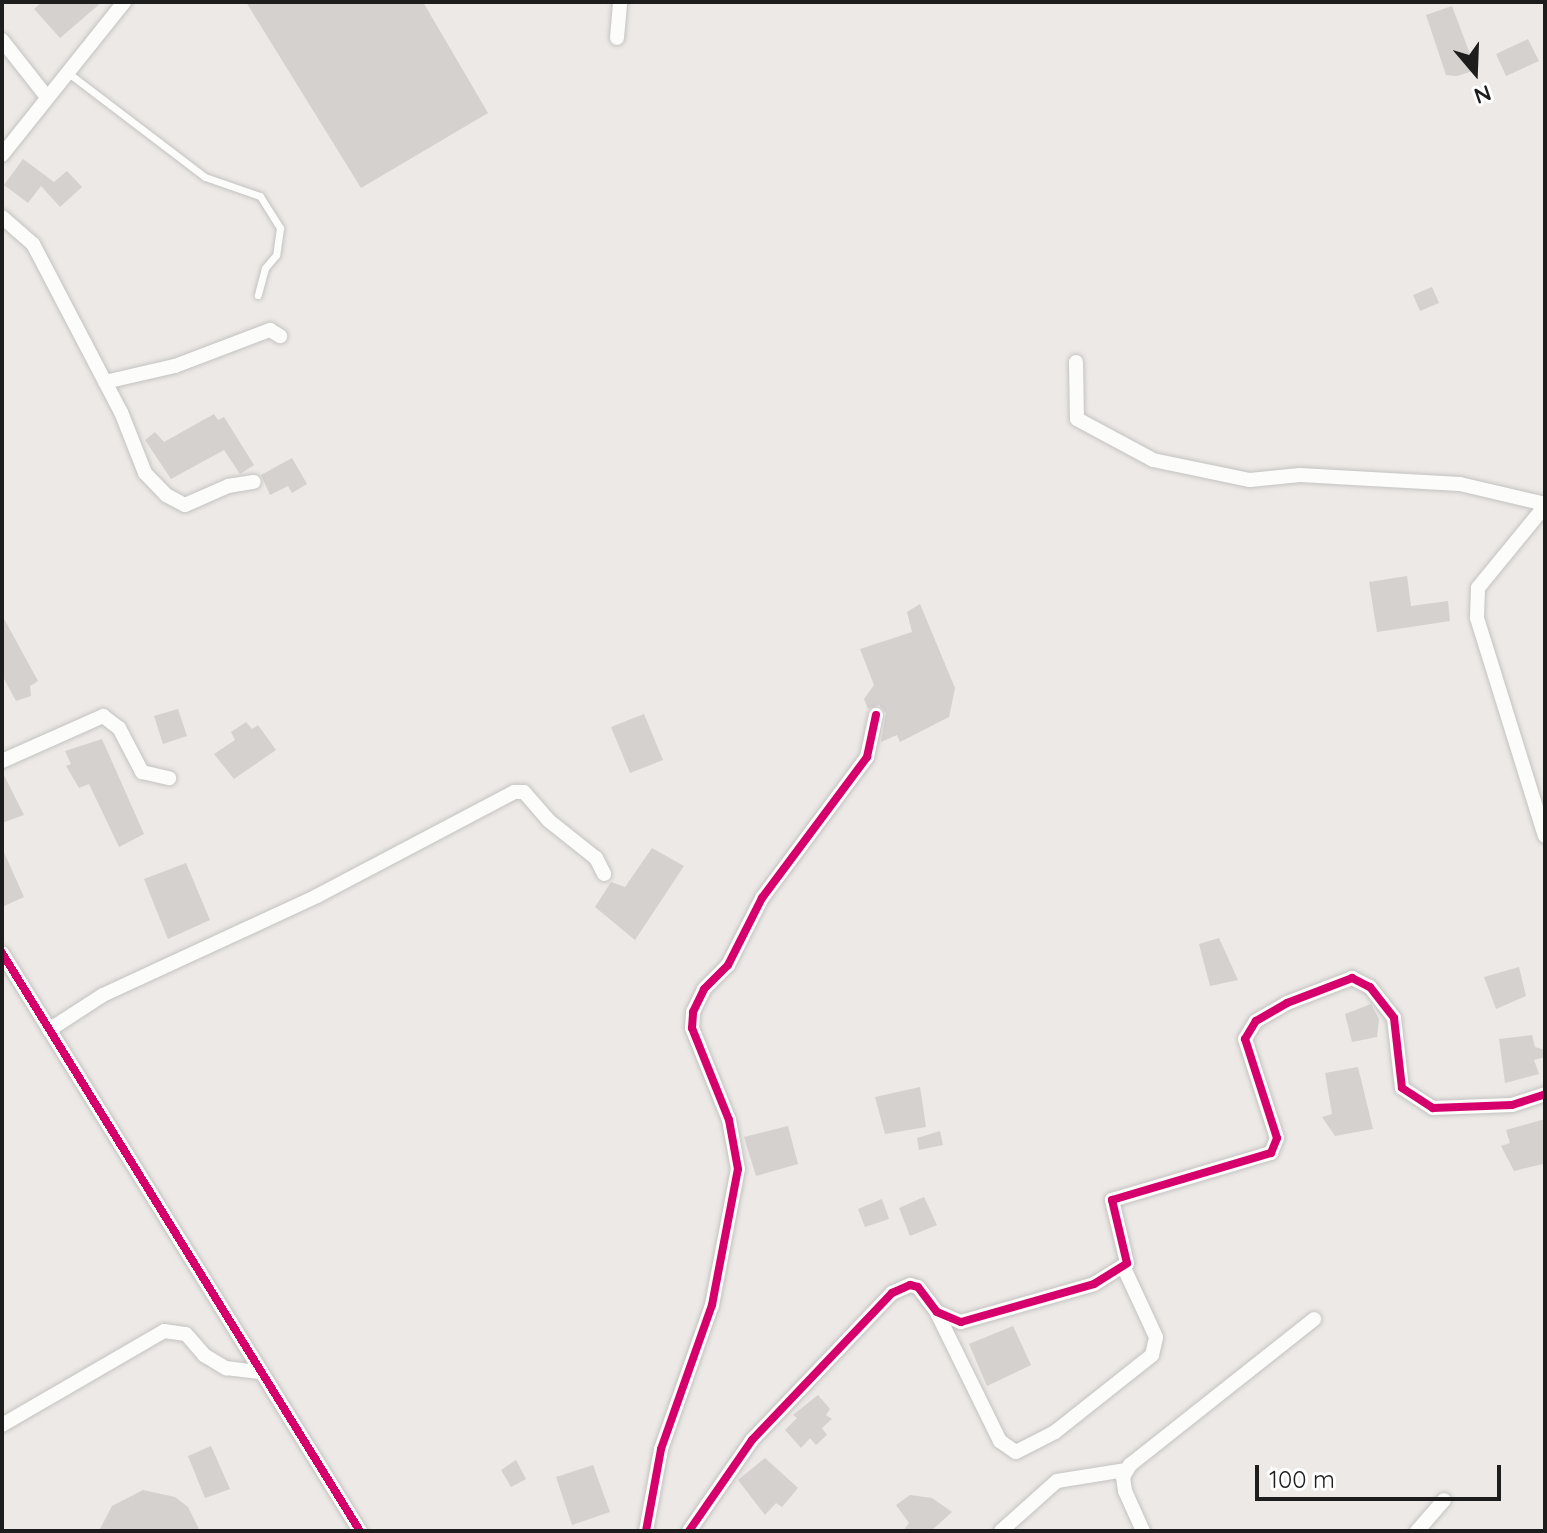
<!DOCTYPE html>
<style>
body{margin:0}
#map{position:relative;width:1547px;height:1533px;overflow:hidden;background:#ece9e6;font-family:Quicksand,sans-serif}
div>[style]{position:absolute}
.building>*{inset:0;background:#d4d1ce}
.roads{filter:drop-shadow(0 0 2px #c4c3c2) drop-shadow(0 0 2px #c4c3c2)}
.lane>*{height:7px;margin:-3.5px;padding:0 3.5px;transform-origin:3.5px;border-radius:3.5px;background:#fcfcfb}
.street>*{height:14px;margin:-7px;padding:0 7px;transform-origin:7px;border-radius:7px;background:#fcfcfb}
.cycleway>*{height:8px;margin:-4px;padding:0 4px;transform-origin:4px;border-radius:4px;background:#d6006c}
span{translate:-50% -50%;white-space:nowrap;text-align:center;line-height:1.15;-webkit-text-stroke:8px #fff;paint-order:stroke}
.frame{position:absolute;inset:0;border:4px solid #1d1d1d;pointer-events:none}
.north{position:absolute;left:1435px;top:32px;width:80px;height:80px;-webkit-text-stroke:6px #fff;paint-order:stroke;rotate:161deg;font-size:22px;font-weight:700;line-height:32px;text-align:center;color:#1d1d1d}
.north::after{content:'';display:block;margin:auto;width:28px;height:36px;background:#1d1d1d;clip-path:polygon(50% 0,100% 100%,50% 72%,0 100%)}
.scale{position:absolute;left:1255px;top:1465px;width:246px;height:36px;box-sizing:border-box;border:4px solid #1d1d1d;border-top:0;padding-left:10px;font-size:24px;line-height:28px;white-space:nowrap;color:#1d1d1d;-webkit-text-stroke:6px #fff;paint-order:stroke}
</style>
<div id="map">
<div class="building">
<div style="clip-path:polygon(42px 2px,102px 2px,60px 38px,34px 9px)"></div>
<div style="clip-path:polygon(246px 2px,423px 2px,488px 113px,361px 188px)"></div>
<div style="clip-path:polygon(1452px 6px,1476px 70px,1457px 76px,1446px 75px,1426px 15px)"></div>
<div style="clip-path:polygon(1528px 39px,1539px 61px,1506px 76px,1496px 54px)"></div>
<div style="clip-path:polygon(23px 159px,54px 182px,67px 171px,82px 187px,60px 207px,41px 186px,28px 203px,4px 185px)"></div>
<div style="clip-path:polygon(1432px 287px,1439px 303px,1420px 311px,1413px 295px)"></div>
<div style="clip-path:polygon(214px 414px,218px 420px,224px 417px,254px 465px,240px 474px,224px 450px,171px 479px,145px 440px,155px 432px,164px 442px)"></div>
<div style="clip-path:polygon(292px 458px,307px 484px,292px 493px,288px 486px,270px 495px,261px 475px)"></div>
<div style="clip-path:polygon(1407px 576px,1411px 606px,1448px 601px,1450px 621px,1377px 632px,1369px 582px)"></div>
<div style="clip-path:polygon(920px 604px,955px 688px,949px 717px,900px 742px,897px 735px,881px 742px,886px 713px,879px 705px,868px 709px,864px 699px,874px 685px,860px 649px,912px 632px,907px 612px)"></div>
<div style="clip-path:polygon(2px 615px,38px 681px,30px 686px,31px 696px,16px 701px,2px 675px)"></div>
<div style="clip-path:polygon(178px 709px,187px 736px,163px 744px,154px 716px)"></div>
<div style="clip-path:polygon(644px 714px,663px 760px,630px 773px,611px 727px)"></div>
<div style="clip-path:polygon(246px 722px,252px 729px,258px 725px,276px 750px,234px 779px,214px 754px,235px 740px,231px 732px)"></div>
<div style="clip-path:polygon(102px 739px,144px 834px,119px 847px,89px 784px,79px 788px,66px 766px,71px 764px,65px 751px)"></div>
<div style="clip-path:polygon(2px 771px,24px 815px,2px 823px)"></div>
<div style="clip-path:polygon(2px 848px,24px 897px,2px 907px)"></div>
<div style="clip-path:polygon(652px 848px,684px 866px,635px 940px,595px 907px,611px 882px,625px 887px)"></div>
<div style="clip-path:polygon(186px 863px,210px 920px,168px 939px,144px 879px)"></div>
<div style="clip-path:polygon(1219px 938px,1238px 980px,1210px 986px,1199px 944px)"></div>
<div style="clip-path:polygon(1519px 967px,1526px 996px,1496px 1009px,1484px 977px)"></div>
<div style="clip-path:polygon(1371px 1004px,1379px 1019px,1377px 1037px,1352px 1042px,1345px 1014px)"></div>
<div style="clip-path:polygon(1532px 1035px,1535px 1047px,1545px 1050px,1545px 1057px,1534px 1060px,1539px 1074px,1505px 1083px,1499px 1039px)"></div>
<div style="clip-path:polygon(1358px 1067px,1373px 1129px,1335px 1136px,1322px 1117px,1332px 1114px,1325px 1073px)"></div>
<div style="clip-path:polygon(920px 1087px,926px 1127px,885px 1134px,875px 1097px)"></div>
<div style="clip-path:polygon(1545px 1119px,1543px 1164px,1514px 1171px,1501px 1146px,1510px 1143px,1506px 1130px)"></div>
<div style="clip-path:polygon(788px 1126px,798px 1164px,756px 1176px,744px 1137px)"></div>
<div style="clip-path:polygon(940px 1131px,943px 1145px,919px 1150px,917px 1138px)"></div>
<div style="clip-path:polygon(924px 1197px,937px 1225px,910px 1236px,899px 1208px)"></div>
<div style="clip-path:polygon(882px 1199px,889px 1219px,865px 1227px,858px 1209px)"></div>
<div style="clip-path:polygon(1013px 1326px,1031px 1365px,987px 1386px,969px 1344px)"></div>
<div style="clip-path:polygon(818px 1395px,830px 1409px,826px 1415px,832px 1419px,822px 1428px,827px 1435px,816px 1445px,810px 1438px,801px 1448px,785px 1430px,797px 1418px,793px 1415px)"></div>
<div style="clip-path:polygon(211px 1446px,230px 1489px,205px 1498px,188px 1456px)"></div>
<div style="clip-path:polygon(765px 1458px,798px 1488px,782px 1507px,776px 1503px,765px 1515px,738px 1480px)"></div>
<div style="clip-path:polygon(516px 1460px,526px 1479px,511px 1487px,501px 1470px)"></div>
<div style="clip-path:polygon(593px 1465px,610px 1512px,572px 1525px,556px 1477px)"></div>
<div style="clip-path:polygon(143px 1490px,175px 1497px,188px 1507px,200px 1531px,99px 1531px,112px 1506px)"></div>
<div style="clip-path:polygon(910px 1495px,932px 1498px,952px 1512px,931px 1531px,903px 1531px,909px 1523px,896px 1505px)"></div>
</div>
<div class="roads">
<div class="lane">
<div style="left:67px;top:72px;width:173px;rotate:37.3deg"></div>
<div style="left:205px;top:177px;width:58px;rotate:19.1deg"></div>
<div style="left:260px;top:196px;width:38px;rotate:58deg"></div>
<div style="left:280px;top:228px;width:27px;rotate:98deg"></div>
<div style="left:276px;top:255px;width:17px;rotate:130deg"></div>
<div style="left:265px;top:268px;width:28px;rotate:105deg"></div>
</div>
<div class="street">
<div style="left:617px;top:38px;width:36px;rotate:-85deg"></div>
<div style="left:2px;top:40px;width:71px;rotate:51.8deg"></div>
<div style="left:2px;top:155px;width:196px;rotate:-51.4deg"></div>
<div style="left:2px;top:217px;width:41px;rotate:41.1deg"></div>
<div style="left:33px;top:244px;width:190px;rotate:62.4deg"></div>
<div style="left:121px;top:412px;width:66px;rotate:68.5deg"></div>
<div style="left:145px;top:473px;width:30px;rotate:46deg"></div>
<div style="left:166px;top:495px;width:21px;rotate:28deg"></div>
<div style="left:185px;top:505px;width:47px;rotate:-23.8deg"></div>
<div style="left:228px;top:486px;width:26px;rotate:-9deg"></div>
<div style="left:1076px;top:362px;width:57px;rotate:89deg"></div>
<div style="left:1077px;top:419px;width:86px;rotate:28.3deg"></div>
<div style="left:1153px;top:460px;width:99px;rotate:11.7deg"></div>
<div style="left:1250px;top:480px;width:50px;rotate:-5.7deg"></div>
<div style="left:1300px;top:475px;width:160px;rotate:3.2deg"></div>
<div style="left:1460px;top:484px;width:87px;rotate:13.2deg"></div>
<div style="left:105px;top:382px;width:72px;rotate:-12.9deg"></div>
<div style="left:175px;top:366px;width:102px;rotate:-20.8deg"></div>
<div style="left:270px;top:330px;width:12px;rotate:31deg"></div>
<div style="left:1545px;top:506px;width:106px;rotate:129.3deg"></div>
<div style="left:1478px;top:588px;width:30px;rotate:92deg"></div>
<div style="left:1477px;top:618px;width:228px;rotate:72.7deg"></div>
<div style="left:2px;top:761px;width:111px;rotate:-24deg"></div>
<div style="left:103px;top:716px;width:20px;rotate:37deg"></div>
<div style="left:119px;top:728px;width:50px;rotate:62.4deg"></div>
<div style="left:142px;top:772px;width:28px;rotate:13deg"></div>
<div style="left:2px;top:953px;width:680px;rotate:58.23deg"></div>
<div style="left:49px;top:1030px;width:64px;rotate:-32.9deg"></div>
<div style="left:103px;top:995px;width:236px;rotate:-24.8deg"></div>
<div style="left:317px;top:896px;width:223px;rotate:-27.8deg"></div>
<div style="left:514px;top:792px;width:10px"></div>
<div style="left:524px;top:792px;width:37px;rotate:49deg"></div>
<div style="left:548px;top:820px;width:61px;rotate:38.4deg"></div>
<div style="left:596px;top:858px;width:18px;rotate:63deg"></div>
<div style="left:937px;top:1313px;width:143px;rotate:63.8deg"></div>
<div style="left:1000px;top:1441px;width:19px;rotate:35deg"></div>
<div style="left:1016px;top:1452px;width:44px;rotate:-27.1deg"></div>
<div style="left:1055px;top:1432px;width:124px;rotate:-38.4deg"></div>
<div style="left:1152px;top:1355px;width:18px;rotate:-77deg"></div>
<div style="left:1156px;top:1337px;width:76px;rotate:-114.9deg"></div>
<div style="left:2px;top:1425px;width:187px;rotate:-30.1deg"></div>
<div style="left:164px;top:1331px;width:22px;rotate:8deg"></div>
<div style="left:186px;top:1334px;width:28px;rotate:49deg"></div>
<div style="left:204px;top:1355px;width:26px;rotate:31deg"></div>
<div style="left:226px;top:1368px;width:34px;rotate:7deg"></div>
<div style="left:646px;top:1531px;width:83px;rotate:-79.6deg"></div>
<div style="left:661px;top:1449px;width:153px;rotate:-70.5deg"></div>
<div style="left:712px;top:1305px;width:138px;rotate:-79.2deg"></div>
<div style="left:738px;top:1169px;width:50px;rotate:-100.4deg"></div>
<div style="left:729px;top:1120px;width:99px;rotate:-111.9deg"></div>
<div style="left:692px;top:1028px;width:16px;rotate:-86deg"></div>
<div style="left:693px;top:1012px;width:25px;rotate:-64deg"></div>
<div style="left:704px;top:989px;width:34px;rotate:-45deg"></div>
<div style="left:728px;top:965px;width:75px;rotate:-63.1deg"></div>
<div style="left:762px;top:898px;width:176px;rotate:-53.3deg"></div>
<div style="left:867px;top:757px;width:43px;rotate:-77.9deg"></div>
<div style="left:689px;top:1531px;width:111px;rotate:-55.3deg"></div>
<div style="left:752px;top:1440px;width:203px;rotate:-46.4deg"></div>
<div style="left:892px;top:1293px;width:20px;rotate:-24deg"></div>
<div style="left:910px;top:1285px;width:8px;rotate:14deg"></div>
<div style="left:918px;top:1287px;width:31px;rotate:53deg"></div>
<div style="left:937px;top:1312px;width:26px;rotate:23deg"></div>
<div style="left:961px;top:1322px;width:138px;rotate:-15.9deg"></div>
<div style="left:1094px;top:1284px;width:39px;rotate:-32deg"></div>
<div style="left:1127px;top:1263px;width:65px;rotate:-103.4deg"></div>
<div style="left:1112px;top:1200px;width:166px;rotate:-16.5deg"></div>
<div style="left:1271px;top:1153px;width:16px;rotate:-68deg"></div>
<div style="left:1277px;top:1138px;width:104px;rotate:-107.9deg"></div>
<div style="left:1245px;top:1039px;width:21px;rotate:-59deg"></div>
<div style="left:1256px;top:1021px;width:36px;rotate:-30deg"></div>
<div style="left:1287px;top:1003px;width:70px;rotate:-21deg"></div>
<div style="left:1352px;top:978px;width:20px;rotate:27deg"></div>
<div style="left:1370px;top:987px;width:39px;rotate:52deg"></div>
<div style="left:1394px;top:1018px;width:70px;rotate:83.5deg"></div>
<div style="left:1402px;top:1088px;width:37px;rotate:33deg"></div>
<div style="left:1433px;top:1108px;width:79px;rotate:-2.2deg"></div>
<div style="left:1512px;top:1105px;width:35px;rotate:-18deg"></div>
<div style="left:1001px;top:1531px;width:75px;rotate:-41.8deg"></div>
<div style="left:1057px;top:1481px;width:70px;rotate:-9.1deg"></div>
<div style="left:1143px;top:1531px;width:44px;rotate:-114.2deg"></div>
<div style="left:1125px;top:1491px;width:14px;rotate:-98deg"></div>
<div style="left:1123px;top:1477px;width:14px;rotate:-60deg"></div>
<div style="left:1130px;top:1465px;width:235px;rotate:-38.4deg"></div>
<div style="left:1417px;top:1531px;width:41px;rotate:-48.9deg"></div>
</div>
</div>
<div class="cycleway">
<div style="left:2px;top:953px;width:680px;rotate:58.23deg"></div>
<div style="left:646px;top:1531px;width:83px;rotate:-79.6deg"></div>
<div style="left:661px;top:1449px;width:153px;rotate:-70.5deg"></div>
<div style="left:712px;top:1305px;width:138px;rotate:-79.2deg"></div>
<div style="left:738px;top:1169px;width:50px;rotate:-100.4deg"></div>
<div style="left:729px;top:1120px;width:99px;rotate:-111.9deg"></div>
<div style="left:692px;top:1028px;width:16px;rotate:-86deg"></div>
<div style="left:693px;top:1012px;width:25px;rotate:-64deg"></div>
<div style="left:704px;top:989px;width:34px;rotate:-45deg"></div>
<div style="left:728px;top:965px;width:75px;rotate:-63.1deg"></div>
<div style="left:762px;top:898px;width:176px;rotate:-53.3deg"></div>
<div style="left:867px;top:757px;width:43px;rotate:-77.9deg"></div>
<div style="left:689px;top:1531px;width:111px;rotate:-55.3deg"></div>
<div style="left:752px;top:1440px;width:203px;rotate:-46.4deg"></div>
<div style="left:892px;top:1293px;width:20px;rotate:-24deg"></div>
<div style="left:910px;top:1285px;width:8px;rotate:14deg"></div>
<div style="left:918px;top:1287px;width:31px;rotate:53deg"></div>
<div style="left:937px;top:1312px;width:26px;rotate:23deg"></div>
<div style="left:961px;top:1322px;width:138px;rotate:-15.9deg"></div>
<div style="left:1094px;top:1284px;width:39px;rotate:-32deg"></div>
<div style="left:1127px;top:1263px;width:65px;rotate:-103.4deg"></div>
<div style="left:1112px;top:1200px;width:166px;rotate:-16.5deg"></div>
<div style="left:1271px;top:1153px;width:16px;rotate:-68deg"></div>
<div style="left:1277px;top:1138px;width:104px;rotate:-107.9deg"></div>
<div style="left:1245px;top:1039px;width:21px;rotate:-59deg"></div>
<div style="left:1256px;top:1021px;width:36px;rotate:-30deg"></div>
<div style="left:1287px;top:1003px;width:70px;rotate:-21deg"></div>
<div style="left:1352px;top:978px;width:20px;rotate:27deg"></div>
<div style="left:1370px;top:987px;width:39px;rotate:52deg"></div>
<div style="left:1394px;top:1018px;width:70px;rotate:83.5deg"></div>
<div style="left:1402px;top:1088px;width:37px;rotate:33deg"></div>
<div style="left:1433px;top:1108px;width:79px;rotate:-2.2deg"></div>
<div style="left:1512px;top:1105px;width:35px;rotate:-18deg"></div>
</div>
<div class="frame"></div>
<div class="north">N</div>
<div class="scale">100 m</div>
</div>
